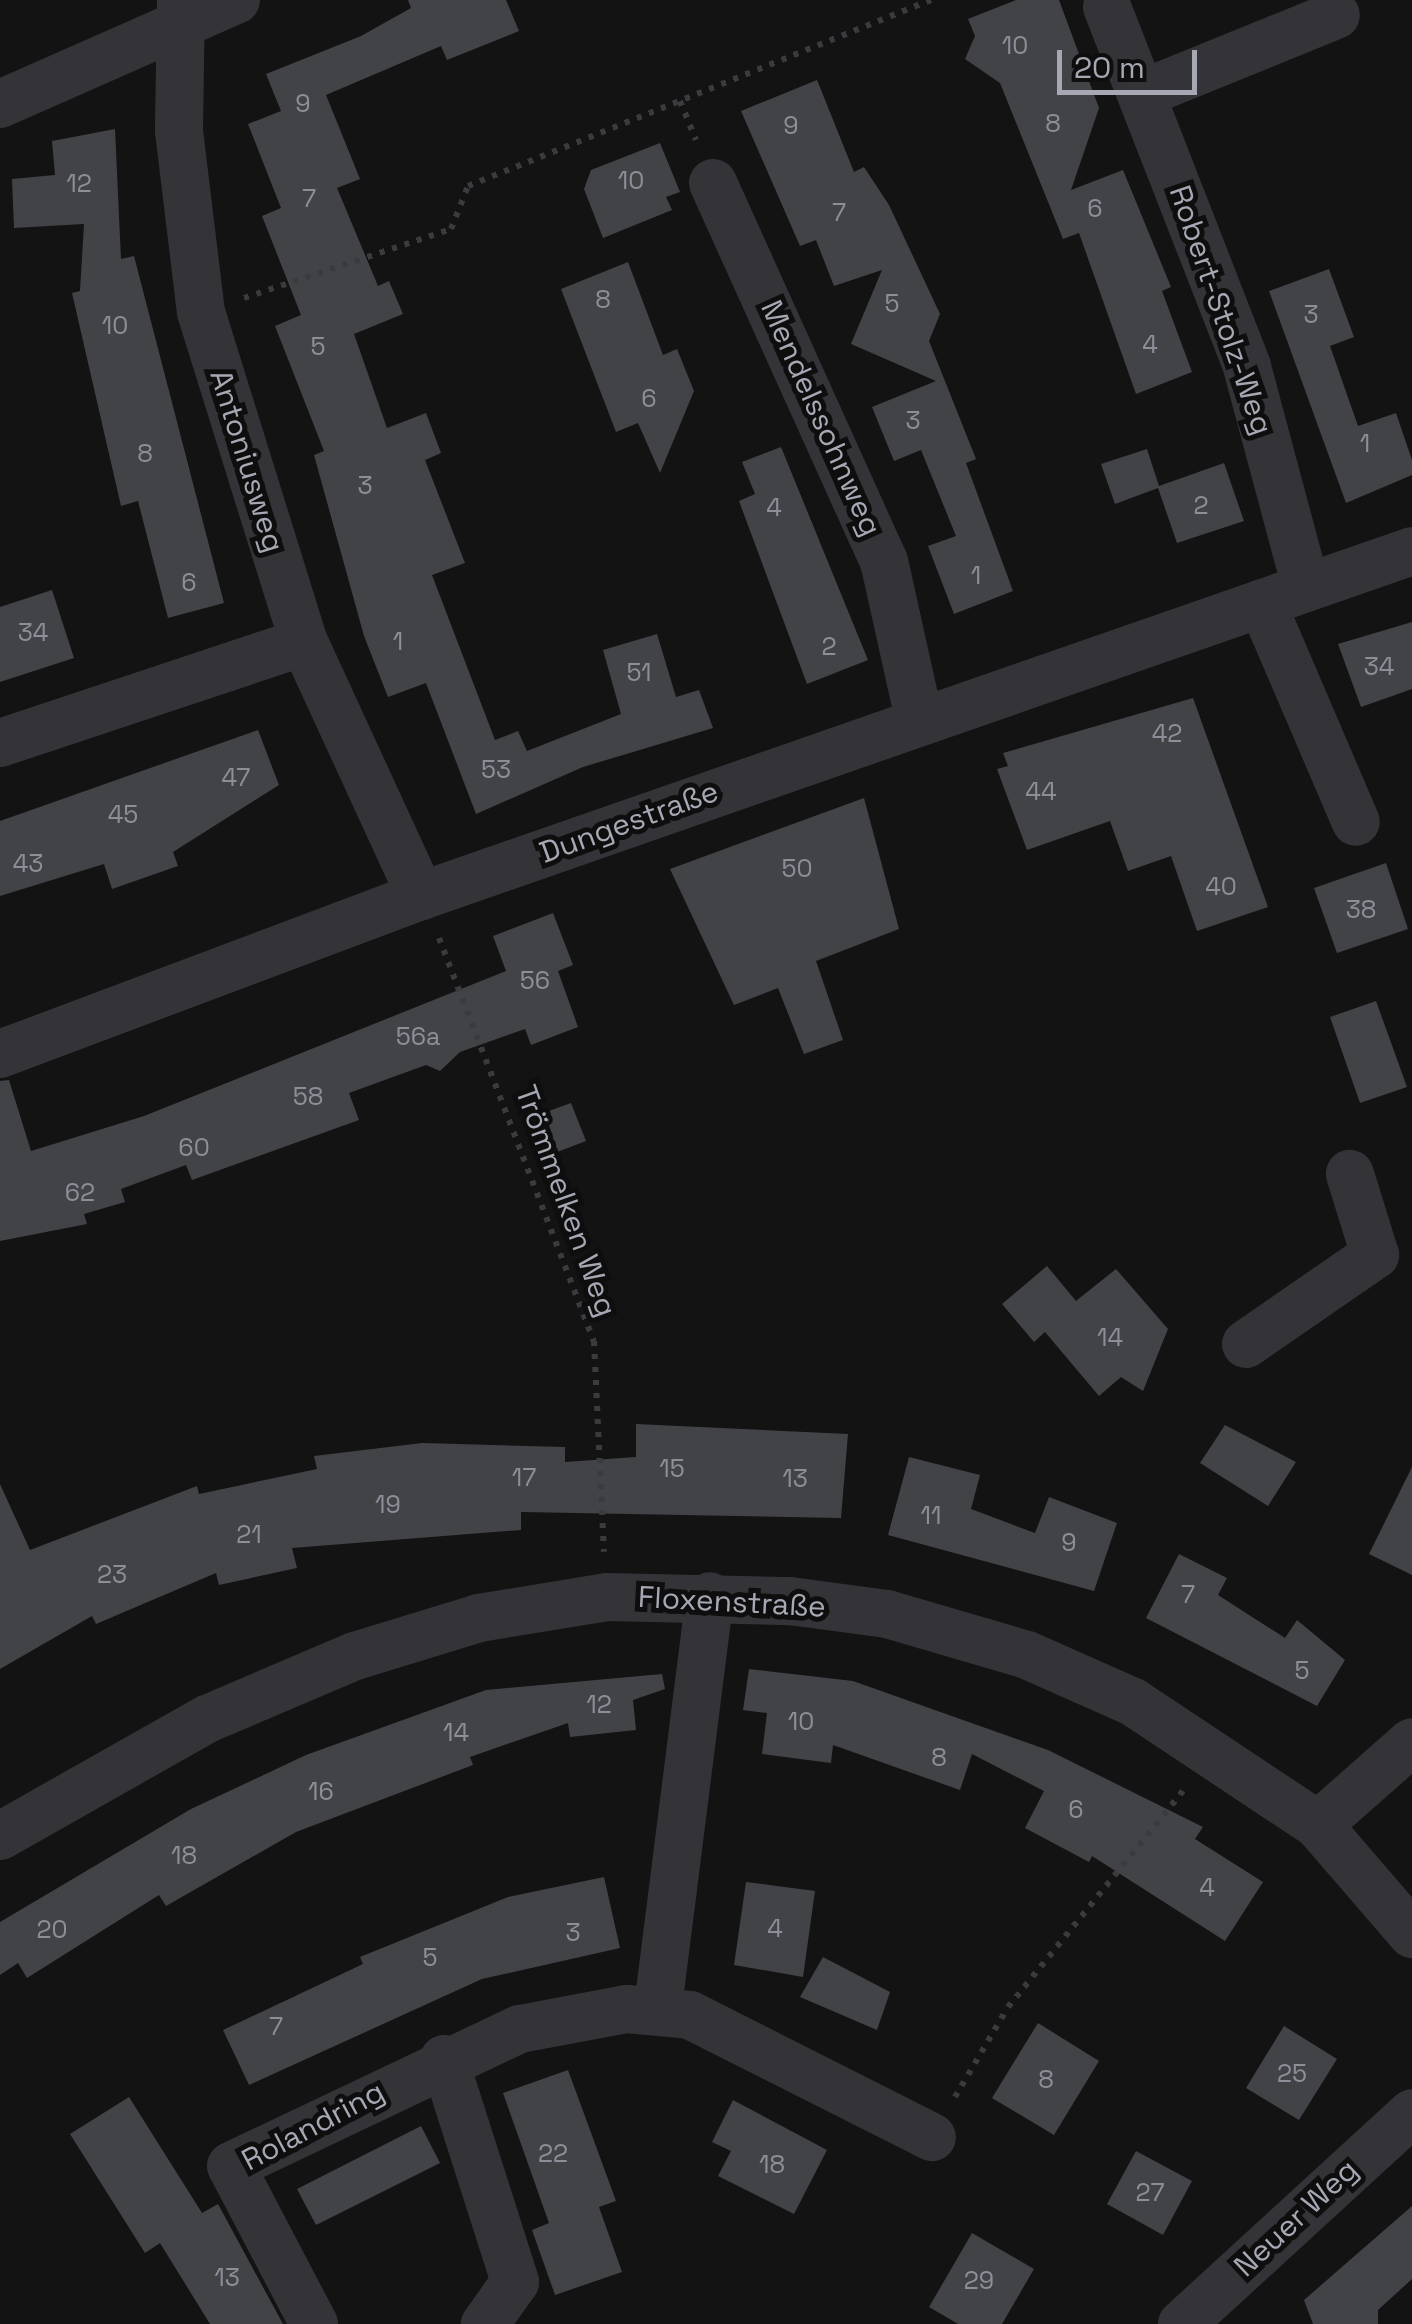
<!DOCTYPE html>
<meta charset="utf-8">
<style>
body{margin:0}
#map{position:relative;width:1412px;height:2324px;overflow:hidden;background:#131314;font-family:"Space Grotesk",sans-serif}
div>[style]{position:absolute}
.building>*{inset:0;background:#424347}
.path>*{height:6px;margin-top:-3px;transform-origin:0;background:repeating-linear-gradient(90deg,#3a3b3f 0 5px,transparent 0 13px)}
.minor>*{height:48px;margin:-24px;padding:0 24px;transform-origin:24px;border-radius:24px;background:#343438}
span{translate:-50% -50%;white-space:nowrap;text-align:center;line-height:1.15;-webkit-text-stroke:10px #0e0e0f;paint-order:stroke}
.number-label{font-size:25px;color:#8d8f98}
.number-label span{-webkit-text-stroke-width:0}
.street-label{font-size:30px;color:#a6a8b3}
.scale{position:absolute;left:1057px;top:50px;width:140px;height:45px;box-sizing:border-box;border:5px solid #a6a8b3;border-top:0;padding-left:12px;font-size:30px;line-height:35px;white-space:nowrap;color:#a6a8b3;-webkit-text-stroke:8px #0e0e0f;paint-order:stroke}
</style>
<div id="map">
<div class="building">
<div style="clip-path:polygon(408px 0,506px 0,519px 31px,447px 60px,441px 46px,326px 95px,360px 179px,337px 188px,378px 286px,389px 281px,403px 314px,354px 334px,387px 428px,426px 413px,441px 453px,425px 460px,465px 563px,432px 575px,495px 740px,518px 731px,527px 751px,621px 714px,603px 650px,657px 634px,676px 697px,699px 690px,713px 728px,583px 767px,476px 814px,426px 683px,388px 697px,364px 636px,314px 455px,324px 451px,275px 326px,301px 315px,262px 216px,281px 208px,248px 124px,281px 111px,266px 74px,361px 36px,411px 8px)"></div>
<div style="clip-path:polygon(1016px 0,1059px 0,1099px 108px,1071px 190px,1123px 170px,1171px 287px,1162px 291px,1192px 372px,1136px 394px,1079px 233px,1063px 239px,1000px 83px,965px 59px,975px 36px,968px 19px)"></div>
<div style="clip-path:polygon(817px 80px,854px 172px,864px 167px,889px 205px,940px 314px,929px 341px,976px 459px,966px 463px,1013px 591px,954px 614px,928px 546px,956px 536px,921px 450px,894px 461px,872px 407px,936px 381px,851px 344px,882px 270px,834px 286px,816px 240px,800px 246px,741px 111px)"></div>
<div style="clip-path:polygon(115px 129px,121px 259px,134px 256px,224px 603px,168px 618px,138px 501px,121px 506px,72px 293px,80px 291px,84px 224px,14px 228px,12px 179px,55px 175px,52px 141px)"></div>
<div style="clip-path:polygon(660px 143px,680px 192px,666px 197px,672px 210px,603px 238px,584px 189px,591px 170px)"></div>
<div style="clip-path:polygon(628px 262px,663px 355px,677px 349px,694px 391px,660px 473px,638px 423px,616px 432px,561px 289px)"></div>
<div style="clip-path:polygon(1329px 269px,1354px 337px,1330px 346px,1358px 426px,1396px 413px,1412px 460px,1412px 475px,1346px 503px,1269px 291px)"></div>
<div style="clip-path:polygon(781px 447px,868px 660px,807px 684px,739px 501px,755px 494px,742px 462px)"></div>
<div style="clip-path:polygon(1147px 449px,1159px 486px,1224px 463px,1244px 521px,1177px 543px,1158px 488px,1115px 504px,1101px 464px)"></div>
<div style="clip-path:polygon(52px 590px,74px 658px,0 682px,0 607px)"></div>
<div style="clip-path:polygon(1412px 622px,1412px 689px,1361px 707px,1338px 644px)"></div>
<div style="clip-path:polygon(1193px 698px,1268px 907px,1197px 931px,1171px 856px,1128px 871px,1110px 821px,1027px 850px,997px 769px,1008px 766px,1003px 753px)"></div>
<div style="clip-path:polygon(258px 730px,279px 785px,173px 852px,178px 866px,112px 889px,104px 864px,0 896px,0 821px)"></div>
<div style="clip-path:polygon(864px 798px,899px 929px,816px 961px,843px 1040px,804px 1054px,778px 988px,734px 1005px,670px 869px)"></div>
<div style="clip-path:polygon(1386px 863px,1408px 929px,1337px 953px,1314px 888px)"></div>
<div style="clip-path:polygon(553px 913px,573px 965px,558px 971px,578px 1027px,531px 1045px,525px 1029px,460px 1052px,440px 1071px,426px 1065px,349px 1093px,359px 1120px,192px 1180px,186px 1165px,121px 1189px,125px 1202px,84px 1214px,87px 1224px,0 1241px,0 1081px,9px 1080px,31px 1151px,144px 1116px,506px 971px,493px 936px)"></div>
<div style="clip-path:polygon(1376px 1001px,1407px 1087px,1360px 1103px,1330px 1017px)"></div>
<div style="clip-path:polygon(571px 1103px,586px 1141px,547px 1156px,532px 1117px)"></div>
<div style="clip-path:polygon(1047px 1266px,1076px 1301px,1116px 1269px,1168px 1329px,1143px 1391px,1121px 1377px,1099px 1396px,1045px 1332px,1034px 1342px,1002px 1304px)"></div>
<div style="clip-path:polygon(636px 1424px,848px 1434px,841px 1518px,521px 1512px,521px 1530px,292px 1548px,297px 1568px,219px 1585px,216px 1573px,96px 1624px,92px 1616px,0 1669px,0 1484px,30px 1550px,197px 1486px,199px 1494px,317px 1469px,314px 1456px,422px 1443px,565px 1447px,565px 1462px,636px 1457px)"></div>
<div style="clip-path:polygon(1225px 1425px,1296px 1462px,1268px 1506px,1200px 1463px)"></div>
<div style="clip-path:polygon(909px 1457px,980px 1475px,971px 1509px,1035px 1533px,1049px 1497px,1117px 1523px,1094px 1591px,888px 1535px)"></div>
<div style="clip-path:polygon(1412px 1467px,1412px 1575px,1369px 1554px)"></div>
<div style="clip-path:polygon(1179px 1554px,1227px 1578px,1218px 1595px,1285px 1638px,1297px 1620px,1345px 1660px,1317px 1706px,1146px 1618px)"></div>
<div style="clip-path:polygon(749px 1669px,853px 1681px,1048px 1750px,1203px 1827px,1195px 1839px,1263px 1882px,1225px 1941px,1092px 1856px,1089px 1862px,1025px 1828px,1044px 1791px,972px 1754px,960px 1790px,833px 1745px,831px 1763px,762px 1754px,767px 1713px,743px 1710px)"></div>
<div style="clip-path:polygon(662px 1674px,665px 1689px,633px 1700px,636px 1730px,570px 1737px,568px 1723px,470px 1757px,473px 1765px,296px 1832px,166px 1906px,159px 1895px,27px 1978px,18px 1963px,0 1975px,0 1922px,191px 1809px,306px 1755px,486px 1690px)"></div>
<div style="clip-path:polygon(604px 1877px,620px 1948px,482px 1979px,249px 2085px,223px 2030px,363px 1964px,360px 1957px,508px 1897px)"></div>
<div style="clip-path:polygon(746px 1882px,815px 1891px,803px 1977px,734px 1965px)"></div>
<div style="clip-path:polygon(823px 1957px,890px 1992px,877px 2030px,800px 1997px)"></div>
<div style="clip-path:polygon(1038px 2023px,1099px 2061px,1054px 2135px,992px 2098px)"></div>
<div style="clip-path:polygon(1284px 2026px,1337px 2059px,1299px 2120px,1246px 2088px)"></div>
<div style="clip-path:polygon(568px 2070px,616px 2201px,599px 2207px,622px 2272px,555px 2295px,532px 2230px,549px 2223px,503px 2093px)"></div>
<div style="clip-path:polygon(129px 2097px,202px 2213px,218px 2204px,283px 2324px,210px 2324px,160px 2243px,145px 2253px,70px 2134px)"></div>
<div style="clip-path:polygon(733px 2100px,827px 2150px,794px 2214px,718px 2176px,731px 2151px,712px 2142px)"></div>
<div style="clip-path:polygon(421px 2126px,440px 2163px,316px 2225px,297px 2189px)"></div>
<div style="clip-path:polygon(1136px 2151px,1192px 2181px,1163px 2235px,1107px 2204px)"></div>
<div style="clip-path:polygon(1412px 2206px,1412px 2279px,1378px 2310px,1378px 2324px,1313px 2324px,1304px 2300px)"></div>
<div style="clip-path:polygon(972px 2233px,1034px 2269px,1002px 2324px,958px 2324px,929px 2307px)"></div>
</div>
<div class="path">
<div style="left:680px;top:101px;width:42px;rotate:67.7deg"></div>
<div style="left:244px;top:298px;width:218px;rotate:-18.4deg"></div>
<div style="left:451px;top:229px;width:46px;rotate:-68.4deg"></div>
<div style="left:468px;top:186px;width:499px;rotate:-21.9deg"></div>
<div style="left:439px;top:938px;width:432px;rotate:69deg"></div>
<div style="left:594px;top:1341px;width:211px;rotate:87.3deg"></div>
<div style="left:955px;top:2097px;width:104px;rotate:-59.5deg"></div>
<div style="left:1008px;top:2007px;width:278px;rotate:-51deg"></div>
</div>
<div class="minor">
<div style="left:181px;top:0;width:131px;rotate:90.9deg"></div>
<div style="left:179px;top:131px;width:182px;rotate:83.1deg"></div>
<div style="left:201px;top:312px;width:346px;rotate:72.7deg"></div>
<div style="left:304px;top:642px;width:280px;rotate:65.3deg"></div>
<div style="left:1107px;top:7px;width:386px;rotate:68.7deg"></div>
<div style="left:1247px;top:367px;width:228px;rotate:75deg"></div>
<div style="left:1144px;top:93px;width:207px;rotate:-22.1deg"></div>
<div style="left:0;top:104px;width:258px;rotate:-23.8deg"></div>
<div style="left:713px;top:183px;width:415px;rotate:65.7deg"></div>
<div style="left:884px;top:561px;width:162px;rotate:77.5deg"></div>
<div style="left:1262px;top:603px;width:238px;rotate:66.8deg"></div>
<div style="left:0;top:743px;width:320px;rotate:-18.4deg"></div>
<div style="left:0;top:1054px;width:450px;rotate:-20.6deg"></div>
<div style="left:421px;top:896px;width:1049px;rotate:-19.19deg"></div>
<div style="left:1246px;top:1344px;width:157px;rotate:-34.6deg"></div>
<div style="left:1375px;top:1255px;width:85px;rotate:-107.2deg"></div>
<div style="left:1318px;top:1825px;width:125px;rotate:-41.4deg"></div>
<div style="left:0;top:1836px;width:238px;rotate:-29.5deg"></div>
<div style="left:207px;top:1719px;width:161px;rotate:-23.1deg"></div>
<div style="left:355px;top:1656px;width:130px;rotate:-17deg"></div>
<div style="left:479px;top:1618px;width:130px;rotate:-9.3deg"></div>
<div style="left:607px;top:1597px;width:183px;rotate:1.3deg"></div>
<div style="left:790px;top:1601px;width:98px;rotate:7.6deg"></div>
<div style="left:887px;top:1614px;width:146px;rotate:16.3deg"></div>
<div style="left:1027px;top:1655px;width:116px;rotate:23.9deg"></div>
<div style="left:1133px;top:1702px;width:222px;rotate:33.6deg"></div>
<div style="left:1318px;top:1825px;width:144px;rotate:49.2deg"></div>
<div style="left:658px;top:2007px;width:414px;rotate:-82.8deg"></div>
<div style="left:444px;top:2059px;width:234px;rotate:72.3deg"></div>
<div style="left:515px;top:2282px;width:52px;rotate:125.5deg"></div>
<div style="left:314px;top:2324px;width:178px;rotate:-117.7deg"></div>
<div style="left:231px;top:2166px;width:320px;rotate:-25.4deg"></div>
<div style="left:520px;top:2029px;width:109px;rotate:-10.6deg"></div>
<div style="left:627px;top:2009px;width:63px;rotate:5.4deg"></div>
<div style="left:690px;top:2015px;width:271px;rotate:26.8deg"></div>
<div style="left:1182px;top:2324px;width:312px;rotate:-42.5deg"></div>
</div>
<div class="number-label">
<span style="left:1015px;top:45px">10</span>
<span style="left:303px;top:103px">9</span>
<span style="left:1053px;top:123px">8</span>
<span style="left:791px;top:125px">9</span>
<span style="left:631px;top:180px">10</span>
<span style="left:79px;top:183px">12</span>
<span style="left:309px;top:198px">7</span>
<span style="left:1095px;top:208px">6</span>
<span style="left:839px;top:212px">7</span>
<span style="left:603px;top:299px">8</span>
<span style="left:892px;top:303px">5</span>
<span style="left:1311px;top:314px">3</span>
<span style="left:115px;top:325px">10</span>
<span style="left:1150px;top:344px">4</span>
<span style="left:318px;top:346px">5</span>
<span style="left:649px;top:398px">6</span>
<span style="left:913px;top:420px">3</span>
<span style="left:1365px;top:443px">1</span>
<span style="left:145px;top:453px">8</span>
<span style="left:365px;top:485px">3</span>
<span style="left:1201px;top:505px">2</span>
<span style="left:774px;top:507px">4</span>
<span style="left:976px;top:575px">1</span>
<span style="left:189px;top:582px">6</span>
<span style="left:33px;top:632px">34</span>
<span style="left:398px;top:641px">1</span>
<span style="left:829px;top:646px">2</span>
<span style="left:1379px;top:666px">34</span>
<span style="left:639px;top:672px">51</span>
<span style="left:1167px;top:733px">42</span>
<span style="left:496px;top:769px">53</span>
<span style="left:236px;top:777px">47</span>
<span style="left:1041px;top:791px">44</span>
<span style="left:123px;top:814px">45</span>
<span style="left:28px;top:863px">43</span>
<span style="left:797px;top:868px">50</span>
<span style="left:1221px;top:886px">40</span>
<span style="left:1361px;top:909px">38</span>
<span style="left:535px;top:980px">56</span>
<span style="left:418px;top:1036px">56a</span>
<span style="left:308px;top:1096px">58</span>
<span style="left:194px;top:1147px">60</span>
<span style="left:80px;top:1192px">62</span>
<span style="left:1110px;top:1337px">14</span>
<span style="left:672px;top:1468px">15</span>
<span style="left:524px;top:1477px">17</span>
<span style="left:795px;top:1478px">13</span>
<span style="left:388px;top:1504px">19</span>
<span style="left:931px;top:1515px">11</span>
<span style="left:249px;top:1534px">21</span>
<span style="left:1069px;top:1542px">9</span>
<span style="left:112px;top:1574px">23</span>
<span style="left:1188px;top:1594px">7</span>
<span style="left:1302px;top:1670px">5</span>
<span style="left:599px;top:1704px">12</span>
<span style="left:801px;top:1721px">10</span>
<span style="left:456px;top:1732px">14</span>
<span style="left:939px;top:1757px">8</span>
<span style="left:321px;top:1791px">16</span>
<span style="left:1076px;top:1809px">6</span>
<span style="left:184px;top:1855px">18</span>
<span style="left:1207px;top:1887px">4</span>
<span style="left:775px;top:1928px">4</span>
<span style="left:52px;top:1929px">20</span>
<span style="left:573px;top:1932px">3</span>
<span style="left:430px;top:1957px">5</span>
<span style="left:276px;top:2026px">7</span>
<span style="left:1292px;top:2073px">25</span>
<span style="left:1046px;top:2079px">8</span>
<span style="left:553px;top:2153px">22</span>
<span style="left:772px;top:2164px">18</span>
<span style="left:1150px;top:2192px">27</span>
<span style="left:227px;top:2277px">13</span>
<span style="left:979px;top:2280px">29</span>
</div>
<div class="street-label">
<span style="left:1221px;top:310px;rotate:71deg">Robert-Stolz-Weg</span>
<span style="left:821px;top:418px;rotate:66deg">Mendelssohnweg</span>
<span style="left:247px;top:461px;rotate:73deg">Antoniusweg</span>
<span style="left:629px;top:822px;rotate:-20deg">Dungestraße</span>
<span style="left:566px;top:1201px;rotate:70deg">Trömmelken Weg</span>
<span style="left:732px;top:1602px;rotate:3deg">Floxenstraße</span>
<span style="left:313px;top:2126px;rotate:-28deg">Rolandring</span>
<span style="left:1296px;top:2218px;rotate:-43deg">Neuer Weg</span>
</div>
<div class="scale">20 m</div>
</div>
